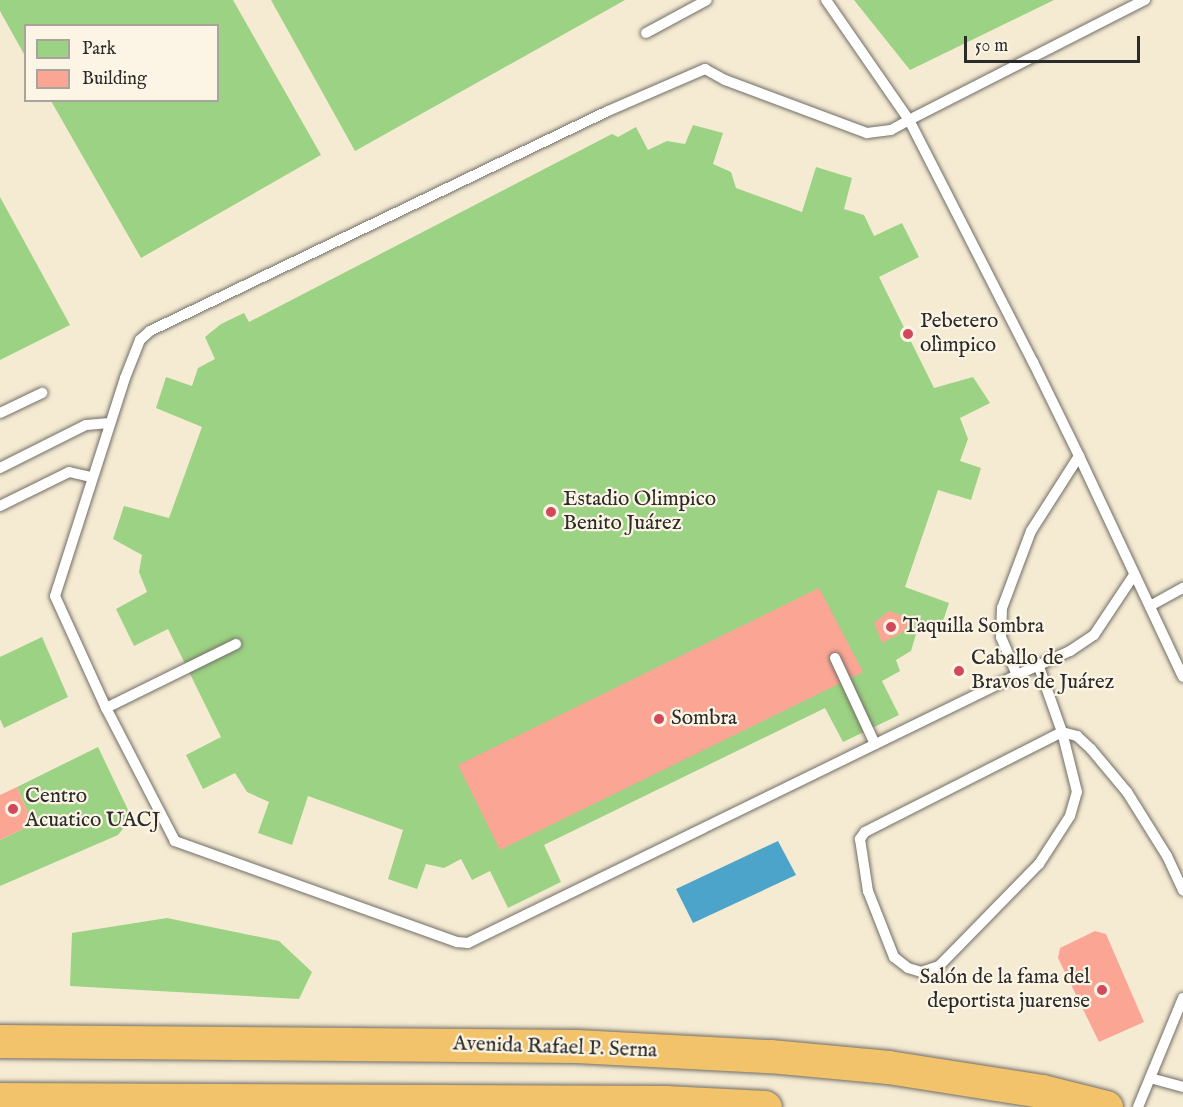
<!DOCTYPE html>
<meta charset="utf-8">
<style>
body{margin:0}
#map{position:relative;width:1183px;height:1107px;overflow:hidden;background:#f5ebd3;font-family:"IM FELL English",serif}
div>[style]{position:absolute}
.green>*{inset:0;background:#9cd283}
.water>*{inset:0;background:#4da4ca}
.building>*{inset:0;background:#fba694}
.roads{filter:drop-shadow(0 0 2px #726e66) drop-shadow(0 0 2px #726e66)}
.service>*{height:10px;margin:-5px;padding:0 5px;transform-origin:5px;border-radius:5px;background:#fff}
.trunk>*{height:33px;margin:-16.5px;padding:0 16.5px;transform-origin:16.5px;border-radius:16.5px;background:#f2c36a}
.dots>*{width:16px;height:16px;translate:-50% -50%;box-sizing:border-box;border:3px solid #fcf5e5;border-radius:50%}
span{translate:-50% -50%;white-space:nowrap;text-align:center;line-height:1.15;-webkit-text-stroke:4.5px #fcf5e5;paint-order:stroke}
.poi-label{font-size:21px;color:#2b2b2b}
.left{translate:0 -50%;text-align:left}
.right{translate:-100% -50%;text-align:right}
.street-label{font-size:21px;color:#2b2b2b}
.legend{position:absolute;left:24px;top:24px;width:195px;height:78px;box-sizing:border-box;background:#fcf5e5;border:2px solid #a8a49b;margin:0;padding:8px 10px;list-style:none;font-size:18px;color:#2b2b2b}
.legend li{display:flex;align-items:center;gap:12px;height:30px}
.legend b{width:30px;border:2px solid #a8a49b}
.scale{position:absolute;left:964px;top:36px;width:176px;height:27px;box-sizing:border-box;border:3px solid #2b2b2b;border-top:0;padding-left:8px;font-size:18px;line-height:21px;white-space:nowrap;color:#2b2b2b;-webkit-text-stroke:4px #fcf5e5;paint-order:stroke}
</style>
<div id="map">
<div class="green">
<div style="clip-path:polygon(0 0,233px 0,321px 155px,141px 258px,51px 101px,218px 100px,218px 26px,26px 26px,25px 56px,0 11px)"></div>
<div style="clip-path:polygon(271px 0,625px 0,355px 151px)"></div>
<div style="clip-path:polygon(854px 0,1054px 0,910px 70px)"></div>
<div style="clip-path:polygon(693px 125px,723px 133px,713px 164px,731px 172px,736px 188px,802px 212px,816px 167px,852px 178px,844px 209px,864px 215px,874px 236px,902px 223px,919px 257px,879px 277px,934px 388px,973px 377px,990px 403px,960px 418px,968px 439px,960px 461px,981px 468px,971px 500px,938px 490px,905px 587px,949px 603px,940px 630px,919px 624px,911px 651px,896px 660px,900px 671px,882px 681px,899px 715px,843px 742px,825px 708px,544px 845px,561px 882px,508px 908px,490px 871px,472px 880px,461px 859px,444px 868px,426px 864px,417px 889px,388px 879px,403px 830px,308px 796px,292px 845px,258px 833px,269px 802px,247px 792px,235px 773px,203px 789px,186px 755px,221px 737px,168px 629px,134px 646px,116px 609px,147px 592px,139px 572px,142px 555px,113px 539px,124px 506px,169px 518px,202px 427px,156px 408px,166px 377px,192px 386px,198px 368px,215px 359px,205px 337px,221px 324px,244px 313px,249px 322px,612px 134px,618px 137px,636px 127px,648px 150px,667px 141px,685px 144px)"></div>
<div style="clip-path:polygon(0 197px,70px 325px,0 360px)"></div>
<div style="clip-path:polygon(42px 637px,68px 697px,4px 728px,0 719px,0 657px)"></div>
<div style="clip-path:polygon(98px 747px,130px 814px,126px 825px,118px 835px,0 886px,0 840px,33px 824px,17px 787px)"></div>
<div style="clip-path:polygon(167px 918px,279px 941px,312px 972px,299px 999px,70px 986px,72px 933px)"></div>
</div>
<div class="water">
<div style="clip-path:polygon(778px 841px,796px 875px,693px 923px,676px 889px)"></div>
</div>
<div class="building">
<div style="clip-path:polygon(819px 588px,863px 672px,500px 850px,458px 765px)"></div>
<div style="clip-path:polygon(889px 611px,909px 618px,905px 631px,882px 643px,874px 623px)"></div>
<div style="clip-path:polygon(17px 787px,33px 824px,0 840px,0 795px)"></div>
<div style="clip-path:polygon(1095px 931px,1106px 934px,1144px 1022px,1099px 1042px,1058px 958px,1060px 948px)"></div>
</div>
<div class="roads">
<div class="service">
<div style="left:826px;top:0;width:146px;rotate:55.3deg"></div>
<div style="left:909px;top:120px;width:265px;rotate:-27deg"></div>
<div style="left:646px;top:33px;width:69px;rotate:-28.4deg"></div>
<div style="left:0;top:413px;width:47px;rotate:-25.5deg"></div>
<div style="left:1079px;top:456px;width:89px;rotate:122.6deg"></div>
<div style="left:1031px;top:531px;width:82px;rotate:110.6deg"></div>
<div style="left:1002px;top:608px;width:29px;rotate:92deg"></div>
<div style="left:1001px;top:637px;width:41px;rotate:67.2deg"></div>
<div style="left:1017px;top:675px;width:611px;rotate:153.98deg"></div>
<div style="left:468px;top:943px;width:11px;rotate:-175deg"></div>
<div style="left:457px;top:942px;width:300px;rotate:-160.3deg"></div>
<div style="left:175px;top:841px;width:150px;rotate:-117.4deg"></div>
<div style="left:106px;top:708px;width:123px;rotate:-114.5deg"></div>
<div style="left:55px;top:596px;width:229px;rotate:-72.2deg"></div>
<div style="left:125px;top:378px;width:41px;rotate:-68.5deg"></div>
<div style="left:140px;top:340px;width:13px;rotate:-42deg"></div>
<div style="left:150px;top:331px;width:508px;rotate:-25.66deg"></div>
<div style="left:608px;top:111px;width:106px;rotate:-23.4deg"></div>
<div style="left:705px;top:69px;width:23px;rotate:29deg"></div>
<div style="left:725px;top:80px;width:152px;rotate:20.5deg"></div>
<div style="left:867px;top:133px;width:24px;rotate:-7deg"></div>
<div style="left:891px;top:130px;width:21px;rotate:-29deg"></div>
<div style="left:909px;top:120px;width:272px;rotate:62.9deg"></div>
<div style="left:1033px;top:362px;width:105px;rotate:63.9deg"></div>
<div style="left:1079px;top:456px;width:244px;rotate:64.8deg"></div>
<div style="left:0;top:468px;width:96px;rotate:-26.6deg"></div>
<div style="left:86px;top:425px;width:24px;rotate:-5deg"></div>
<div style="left:0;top:506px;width:77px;rotate:-26.2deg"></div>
<div style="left:69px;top:472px;width:23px;rotate:13deg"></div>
<div style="left:1150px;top:606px;width:38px;rotate:-29deg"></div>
<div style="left:835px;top:658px;width:95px;rotate:65.1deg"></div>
<div style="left:1039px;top:667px;width:69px;rotate:70.5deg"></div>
<div style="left:1062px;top:732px;width:221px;rotate:153.1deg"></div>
<div style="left:865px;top:832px;width:9px;rotate:126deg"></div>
<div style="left:860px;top:839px;width:53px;rotate:81.3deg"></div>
<div style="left:868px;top:891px;width:71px;rotate:68.5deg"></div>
<div style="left:894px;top:957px;width:18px;rotate:38deg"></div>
<div style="left:908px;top:968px;width:14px;rotate:17deg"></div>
<div style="left:921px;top:972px;width:19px;rotate:-18deg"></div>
<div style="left:939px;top:966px;width:143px;rotate:-45.6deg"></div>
<div style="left:1039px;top:864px;width:57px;rotate:-57.1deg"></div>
<div style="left:1070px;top:816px;width:25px;rotate:-74deg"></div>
<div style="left:1077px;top:792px;width:62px;rotate:-104deg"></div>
<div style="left:1017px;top:675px;width:58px;rotate:-24.4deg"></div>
<div style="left:1070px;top:651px;width:29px;rotate:-34deg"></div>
<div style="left:1094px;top:635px;width:72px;rotate:-56.3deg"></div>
<div style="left:106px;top:708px;width:145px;rotate:-26.2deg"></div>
<div style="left:1062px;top:732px;width:16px;rotate:15deg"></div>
<div style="left:1077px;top:736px;width:19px;rotate:43deg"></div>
<div style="left:1091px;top:749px;width:56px;rotate:50.1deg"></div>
<div style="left:1127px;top:792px;width:75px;rotate:58deg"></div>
<div style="left:1167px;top:856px;width:38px;rotate:65deg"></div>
<div style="left:1150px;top:1078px;width:34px;rotate:15deg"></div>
<div style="left:1138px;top:1107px;width:118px;rotate:-67.6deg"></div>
</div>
<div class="trunk">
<div style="left:0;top:1041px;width:576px;rotate:0.5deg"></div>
<div style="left:576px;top:1046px;width:194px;rotate:3deg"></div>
<div style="left:770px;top:1056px;width:119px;rotate:5.3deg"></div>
<div style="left:888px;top:1067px;width:156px;rotate:8.9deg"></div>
<div style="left:1042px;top:1091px;width:66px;rotate:14deg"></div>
<div style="left:0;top:1099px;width:665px;rotate:0.26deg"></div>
<div style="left:665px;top:1102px;width:100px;rotate:2.9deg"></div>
</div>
</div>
<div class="dots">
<div style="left:908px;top:334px;background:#d1495b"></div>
<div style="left:551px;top:512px;background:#d1495b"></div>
<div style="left:891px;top:627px;background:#d1495b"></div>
<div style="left:959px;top:671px;background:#d1495b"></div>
<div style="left:659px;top:719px;background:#d1495b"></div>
<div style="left:13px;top:809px;background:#d1495b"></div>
<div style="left:1102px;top:990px;background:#d1495b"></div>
</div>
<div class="poi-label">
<span class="left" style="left:920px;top:334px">Pebetero<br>olìmpico</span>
<span class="left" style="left:563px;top:512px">Estadio Olimpico<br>Benito Juárez</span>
<span class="left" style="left:903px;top:627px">Taquilla Sombra</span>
<span class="left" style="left:971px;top:671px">Caballo de<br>Bravos de Juárez</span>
<span class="left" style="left:671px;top:719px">Sombra</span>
<span class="left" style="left:25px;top:809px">Centro<br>Acuatico UACJ</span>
<span class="right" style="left:1090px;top:990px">Salón de la fama del<br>deportista juarense</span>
</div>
<div class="street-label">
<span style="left:555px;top:1048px;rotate:2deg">Avenida Rafael P. Serna</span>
</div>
<ul class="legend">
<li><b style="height:16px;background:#9cd283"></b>Park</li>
<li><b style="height:16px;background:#fba694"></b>Building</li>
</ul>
<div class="scale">50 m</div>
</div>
